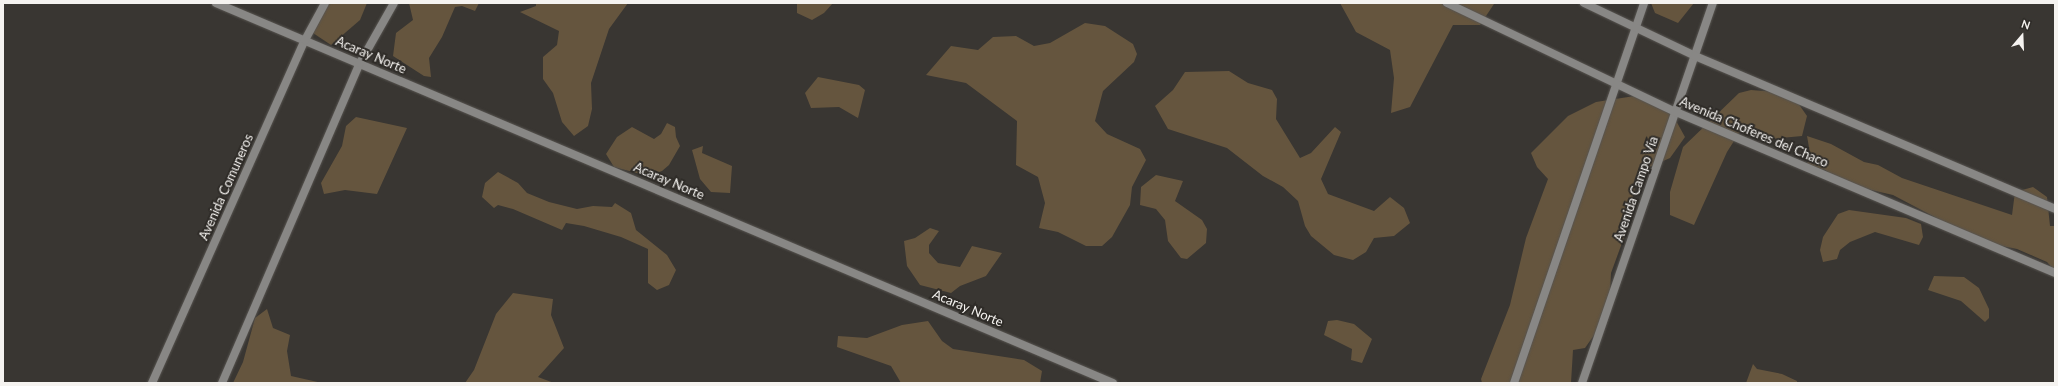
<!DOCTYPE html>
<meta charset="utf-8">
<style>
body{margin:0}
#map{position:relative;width:2058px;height:386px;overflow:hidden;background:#393632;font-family:Lato,sans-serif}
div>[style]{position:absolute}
.green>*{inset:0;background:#65553e}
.roads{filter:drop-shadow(0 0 1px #575450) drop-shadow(0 0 1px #575450)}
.minor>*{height:8px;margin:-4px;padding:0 4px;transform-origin:4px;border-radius:4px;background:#888785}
.tertiary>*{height:8px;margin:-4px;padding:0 4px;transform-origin:4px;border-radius:4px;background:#888785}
span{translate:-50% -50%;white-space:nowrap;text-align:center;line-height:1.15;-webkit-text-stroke:4px #2f2c28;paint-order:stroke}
.street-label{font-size:13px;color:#f5f3f0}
.frame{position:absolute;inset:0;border:4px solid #f5f3f0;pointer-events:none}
.north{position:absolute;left:2002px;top:16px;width:40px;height:40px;-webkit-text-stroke:3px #2f2c28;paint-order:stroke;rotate:19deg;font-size:11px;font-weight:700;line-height:16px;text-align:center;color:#f5f3f0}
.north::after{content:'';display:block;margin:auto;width:14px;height:18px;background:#f5f3f0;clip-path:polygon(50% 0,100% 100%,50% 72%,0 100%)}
</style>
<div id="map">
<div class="green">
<div style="clip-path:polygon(325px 3px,367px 3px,360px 20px,331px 45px,310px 31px)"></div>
<div style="clip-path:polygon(409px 3px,479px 3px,475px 11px,462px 6px,455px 7px,442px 37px,429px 58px,431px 77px,424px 76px,393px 56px,396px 33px,413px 20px)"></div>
<div style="clip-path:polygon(536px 3px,628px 3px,609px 29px,591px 83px,592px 109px,588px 126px,574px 136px,562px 122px,553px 93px,543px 79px,543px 57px,557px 45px,559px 31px,520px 12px,536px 6px)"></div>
<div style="clip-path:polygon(797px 3px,833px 3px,824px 13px,812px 20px,797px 13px)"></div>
<div style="clip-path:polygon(1340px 3px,1493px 3px,1494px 4px,1480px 25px,1453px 25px,1410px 107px,1391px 113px,1394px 78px,1390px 50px,1356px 32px)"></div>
<div style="clip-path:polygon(1651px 3px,1694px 3px,1678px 23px,1655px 13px)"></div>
<div style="clip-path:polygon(1085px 23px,1105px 26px,1133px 44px,1137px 54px,1134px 62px,1103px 91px,1095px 121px,1107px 134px,1140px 149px,1146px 160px,1132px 187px,1130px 205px,1112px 237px,1102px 246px,1086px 246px,1058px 232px,1039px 228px,1045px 203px,1038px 177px,1016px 165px,1017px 121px,966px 83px,926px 75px,951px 46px,978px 50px,993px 37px,1016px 36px,1034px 46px,1050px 43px)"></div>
<div style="clip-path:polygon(1229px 71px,1248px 83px,1272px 90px,1277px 99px,1276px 119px,1300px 158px,1311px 153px,1335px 127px,1341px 132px,1321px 179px,1328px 194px,1374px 211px,1390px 197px,1404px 208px,1410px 223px,1394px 236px,1374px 238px,1366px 252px,1353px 260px,1334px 255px,1311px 236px,1305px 226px,1298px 201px,1283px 187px,1263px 176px,1227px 148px,1168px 129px,1155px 106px,1173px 90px,1185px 72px)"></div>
<div style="clip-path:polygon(818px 77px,859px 85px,865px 90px,858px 118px,839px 107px,811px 108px,805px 93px)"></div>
<div style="clip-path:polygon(1751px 90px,1791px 93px,1807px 116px,1802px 136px,1771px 139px,1741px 130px,1727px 152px,1694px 225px,1670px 215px,1670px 192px,1683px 147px,1739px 93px)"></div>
<div style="clip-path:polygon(1641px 95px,1674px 117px,1685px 137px,1670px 158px,1638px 172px,1626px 232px,1611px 273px,1609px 314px,1585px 348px,1573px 350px,1571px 383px,1482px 383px,1481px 379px,1510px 305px,1526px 238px,1548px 179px,1537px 167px,1531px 153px,1568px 116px,1596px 102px)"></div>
<div style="clip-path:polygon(356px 117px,407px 128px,377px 194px,345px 190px,324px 194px,321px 183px,342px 146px,346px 126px)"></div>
<div style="clip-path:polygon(667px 123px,675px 127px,676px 137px,680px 146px,669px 165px,662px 171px,648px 176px,614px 167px,606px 154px,617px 137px,632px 127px,654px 139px,661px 134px)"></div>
<div style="clip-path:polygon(1807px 136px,1831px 144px,1864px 162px,1878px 165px,1902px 178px,2012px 215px,2015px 192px,2033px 187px,2047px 197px,2050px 226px,2055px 226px,2055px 271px,2047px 262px,2017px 249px,1982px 242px,1893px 195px,1845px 184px,1825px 170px,1806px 164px,1811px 159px)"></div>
<div style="clip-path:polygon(703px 146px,702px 153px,732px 166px,730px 193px,711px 192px,700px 179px,692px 150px)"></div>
<div style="clip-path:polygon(498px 172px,518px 183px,527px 193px,549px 202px,577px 209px,593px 206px,612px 207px,615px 203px,631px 213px,636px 230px,667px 255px,676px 270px,669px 285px,657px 290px,648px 283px,648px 249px,621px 237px,584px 226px,566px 223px,562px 230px,513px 209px,498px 205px,494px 208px,482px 197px,485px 183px)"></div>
<div style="clip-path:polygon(1156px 175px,1183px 181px,1175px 201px,1202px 220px,1207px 229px,1206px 243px,1187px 259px,1181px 258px,1168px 241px,1165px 220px,1156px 209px,1140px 205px,1141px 187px)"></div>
<div style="clip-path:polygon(1849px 210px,1906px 218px,1921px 224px,1923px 237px,1919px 245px,1875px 232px,1850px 242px,1840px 250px,1837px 259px,1823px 262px,1820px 250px,1823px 237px,1838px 214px)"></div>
<div style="clip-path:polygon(930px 228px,939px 231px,929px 245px,929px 253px,938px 263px,960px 267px,972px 246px,1002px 253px,986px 276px,960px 286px,951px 293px,920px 285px,907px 266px,904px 241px,915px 238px)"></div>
<div style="clip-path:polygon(1934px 276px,1964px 277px,1979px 288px,1989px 309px,1989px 318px,1985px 322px,1961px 301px,1928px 290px)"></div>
<div style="clip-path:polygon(513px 293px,553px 299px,551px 315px,564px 348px,538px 377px,554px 383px,465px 383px,474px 370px,496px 314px)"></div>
<div style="clip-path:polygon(267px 309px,273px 328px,290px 335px,287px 351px,291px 376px,322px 383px,233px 383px,243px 362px,255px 318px)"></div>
<div style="clip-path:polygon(1337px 320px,1354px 324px,1372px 339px,1362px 363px,1351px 360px,1352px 349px,1324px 335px,1328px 321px)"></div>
<div style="clip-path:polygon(928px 321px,942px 341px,953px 349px,1024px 360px,1042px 371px,1040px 383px,901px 383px,891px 366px,837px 347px,838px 336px,867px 338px,902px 325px)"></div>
<div style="clip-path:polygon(1753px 364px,1757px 369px,1782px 374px,1797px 381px,1797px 383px,1746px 383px)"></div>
</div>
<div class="roads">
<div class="minor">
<div style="left:216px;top:3px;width:974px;rotate:22.96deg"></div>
<div style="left:152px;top:383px;width:376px;rotate:-66deg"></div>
<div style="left:305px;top:40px;width:42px;rotate:-61.6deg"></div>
<div style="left:222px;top:383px;width:348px;rotate:-66.7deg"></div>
<div style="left:360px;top:63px;width:69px;rotate:-60.5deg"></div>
<div style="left:1514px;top:383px;width:402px;rotate:-71.1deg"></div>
<div style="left:1582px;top:383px;width:402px;rotate:-71deg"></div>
</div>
<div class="tertiary">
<div style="left:1447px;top:3px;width:254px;rotate:25.5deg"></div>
<div style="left:1676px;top:112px;width:412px;rotate:23deg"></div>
<div style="left:1584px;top:3px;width:123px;rotate:25.5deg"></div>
<div style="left:1695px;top:56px;width:391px;rotate:23deg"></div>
</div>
</div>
<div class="street-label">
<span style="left:371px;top:55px;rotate:23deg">Acaray Norte</span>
<span style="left:1754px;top:132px;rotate:23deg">Avenida Choferes del Chaco</span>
<span style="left:669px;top:181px;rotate:23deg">Acaray Norte</span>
<span style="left:226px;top:187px;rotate:-66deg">Avenida Comuneros</span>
<span style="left:1636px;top:189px;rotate:-71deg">Avenida Campo Vía</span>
<span style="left:968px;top:308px;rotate:23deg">Acaray Norte</span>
</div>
<div class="frame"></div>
<div class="north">N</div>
</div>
